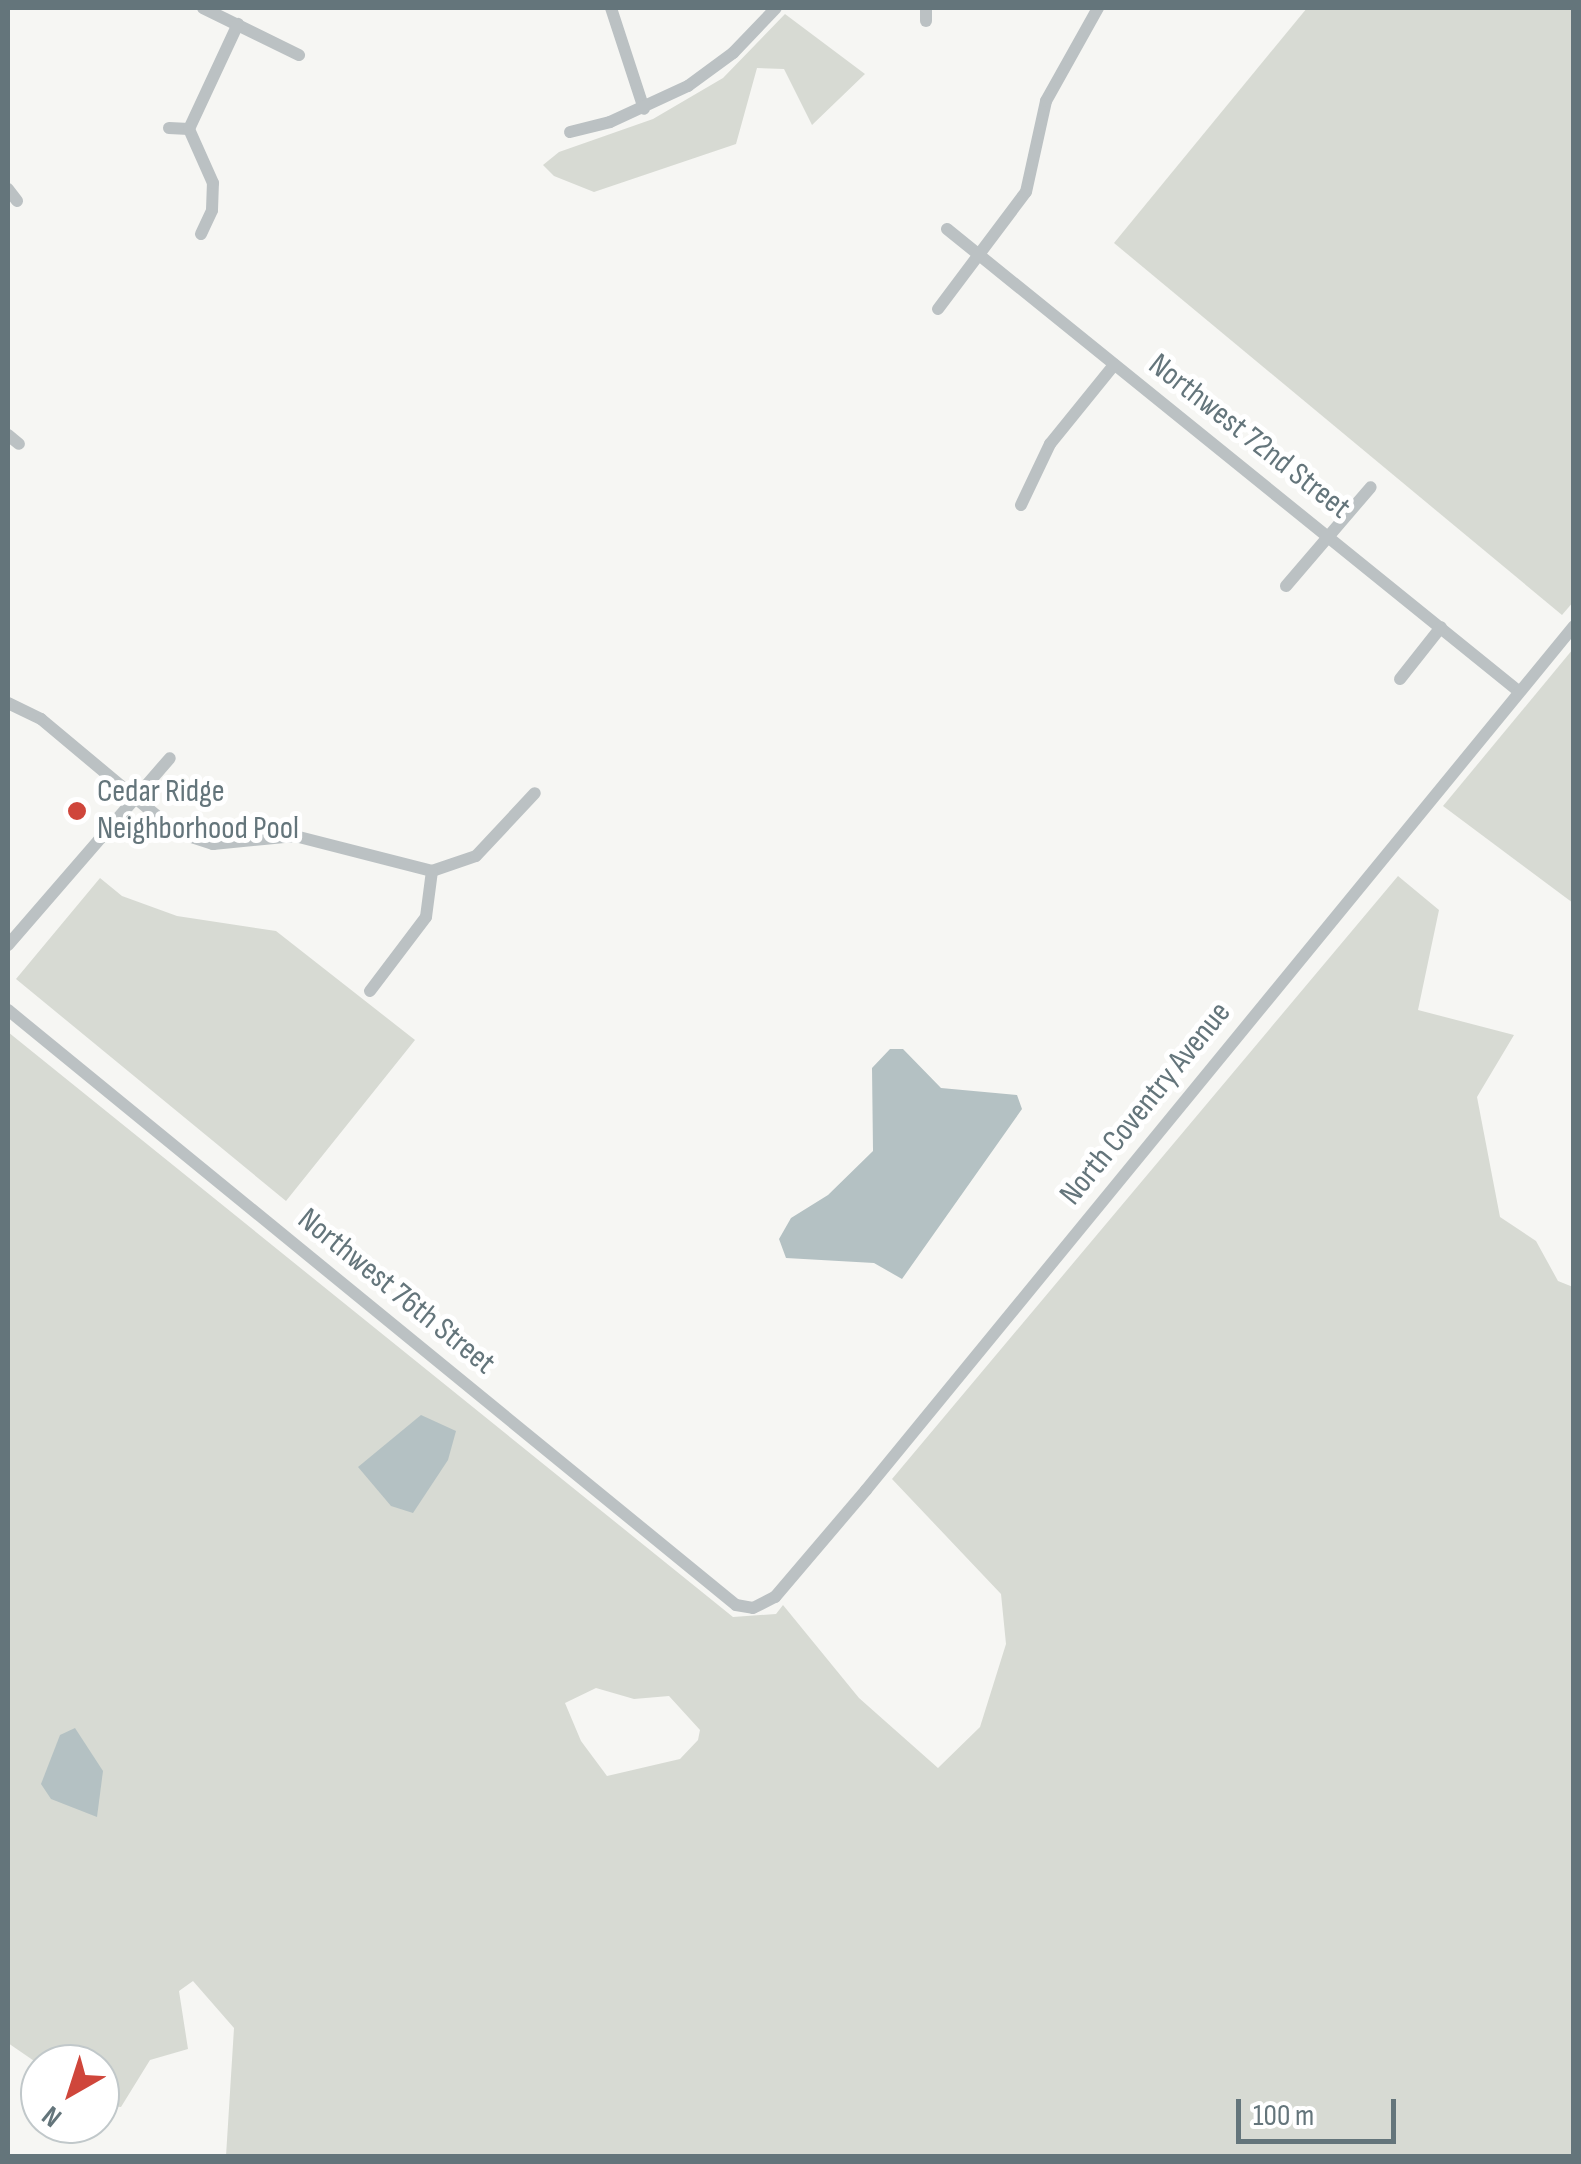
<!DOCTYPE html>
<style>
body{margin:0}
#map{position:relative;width:1581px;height:2164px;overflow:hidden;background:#f6f6f3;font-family:"Sofia Sans Condensed",sans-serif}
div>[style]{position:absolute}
.green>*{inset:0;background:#d7dad3}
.water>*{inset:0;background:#b4c1c3}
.minor>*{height:12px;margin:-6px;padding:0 6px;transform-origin:6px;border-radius:6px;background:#bbc1c3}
.dots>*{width:28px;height:28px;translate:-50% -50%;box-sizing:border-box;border:5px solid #fff;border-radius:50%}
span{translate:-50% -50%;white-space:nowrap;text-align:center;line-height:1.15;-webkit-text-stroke:10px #fff;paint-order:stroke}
.street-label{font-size:32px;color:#64757b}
.poi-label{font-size:32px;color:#64757b}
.left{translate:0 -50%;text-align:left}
.frame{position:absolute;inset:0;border:10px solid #64757b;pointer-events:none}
.north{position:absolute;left:20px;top:2044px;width:100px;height:100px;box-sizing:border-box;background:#fff;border:2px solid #c1c8ca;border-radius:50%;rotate:219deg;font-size:28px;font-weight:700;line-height:40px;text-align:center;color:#64757b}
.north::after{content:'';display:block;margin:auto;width:35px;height:45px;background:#cf463b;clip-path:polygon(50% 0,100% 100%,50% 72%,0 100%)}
.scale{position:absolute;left:1236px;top:2099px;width:160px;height:45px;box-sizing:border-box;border:5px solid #64757b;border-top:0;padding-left:12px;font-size:30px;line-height:35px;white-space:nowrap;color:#64757b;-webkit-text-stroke:8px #fff;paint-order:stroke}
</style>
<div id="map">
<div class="green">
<div style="clip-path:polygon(1307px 8px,1573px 8px,1574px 601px,1562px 615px,1114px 243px)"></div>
<div style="clip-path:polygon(785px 14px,865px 74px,812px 125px,784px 69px,757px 68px,736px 144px,594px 192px,554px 176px,543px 165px,559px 152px,653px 119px,723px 78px)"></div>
<div style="clip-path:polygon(1573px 649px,1573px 903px,1443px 806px)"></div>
<div style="clip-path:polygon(evenodd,1398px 876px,1439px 910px,1418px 1010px,1514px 1035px,1477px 1097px,1500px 1217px,1536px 1241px,1558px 1281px,1573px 1287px,1573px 2156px,226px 2156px,234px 2028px,193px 1981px,179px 1991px,188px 2049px,150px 2060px,121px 2107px,100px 2105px,100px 2064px,40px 2065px,8px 2043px,8px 1032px,733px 1617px,776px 1614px,783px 1605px,859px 1698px,938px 1768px,980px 1727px,1006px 1644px,1001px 1594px,892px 1479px,1398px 876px,596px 1688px,634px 1699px,669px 1696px,700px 1730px,698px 1740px,680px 1759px,607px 1776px,581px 1741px,565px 1703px,596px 1688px)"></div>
<div style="clip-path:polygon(100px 878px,122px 896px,177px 916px,276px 931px,415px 1040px,286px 1201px,16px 979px)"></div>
</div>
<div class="water">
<div style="clip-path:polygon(890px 1049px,903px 1049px,941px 1088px,1017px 1095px,1022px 1109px,902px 1279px,874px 1263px,786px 1258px,779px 1239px,791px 1218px,828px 1195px,873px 1151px,872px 1068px)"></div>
<div style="clip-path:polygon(421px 1415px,456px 1431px,448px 1460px,413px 1513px,391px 1506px,358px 1467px)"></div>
<div style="clip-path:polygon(75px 1728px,103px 1771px,97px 1817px,51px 1799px,41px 1784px,60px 1735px)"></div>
</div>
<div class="minor">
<div style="left:203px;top:8px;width:107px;rotate:26.1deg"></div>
<div style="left:611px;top:8px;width:106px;rotate:71.9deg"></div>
<div style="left:926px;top:8px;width:13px;rotate:90deg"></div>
<div style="left:169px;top:128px;width:20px;rotate:3deg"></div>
<div style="left:570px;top:132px;width:41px;rotate:-14deg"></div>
<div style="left:610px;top:122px;width:86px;rotate:-24.8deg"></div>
<div style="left:688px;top:86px;width:56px;rotate:-36.3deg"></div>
<div style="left:733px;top:53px;width:62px;rotate:-46.3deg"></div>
<div style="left:8px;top:189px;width:15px;rotate:53deg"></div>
<div style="left:947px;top:229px;width:733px;rotate:38.96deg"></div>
<div style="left:201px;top:234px;width:26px;rotate:-65deg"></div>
<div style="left:212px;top:210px;width:27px;rotate:-88deg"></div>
<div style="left:213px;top:183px;width:59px;rotate:-114deg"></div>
<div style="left:189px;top:129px;width:116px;rotate:-65deg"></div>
<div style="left:938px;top:309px;width:146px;rotate:-53.1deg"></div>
<div style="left:1026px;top:192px;width:93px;rotate:-77.6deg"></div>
<div style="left:1046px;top:101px;width:107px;rotate:-60.8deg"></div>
<div style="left:8px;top:435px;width:14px;rotate:39deg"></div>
<div style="left:1021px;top:505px;width:68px;rotate:-64.6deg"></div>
<div style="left:1050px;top:444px;width:102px;rotate:-51deg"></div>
<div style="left:1286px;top:586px;width:130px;rotate:-49.4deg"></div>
<div style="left:1400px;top:679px;width:66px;rotate:-51.7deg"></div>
<div style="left:8px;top:703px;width:37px;rotate:26deg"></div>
<div style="left:41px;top:719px;width:176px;rotate:39.9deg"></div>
<div style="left:176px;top:832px;width:39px;rotate:18deg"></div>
<div style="left:213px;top:844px;width:82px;rotate:-5.6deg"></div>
<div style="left:295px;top:836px;width:141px;rotate:14.3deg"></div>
<div style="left:432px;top:871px;width:46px;rotate:-18.8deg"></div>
<div style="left:476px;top:856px;width:86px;rotate:-46.9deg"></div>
<div style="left:8px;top:945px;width:247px;rotate:-49.1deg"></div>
<div style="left:370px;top:991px;width:93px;rotate:-52.9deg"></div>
<div style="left:426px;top:917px;width:46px;rotate:-82.6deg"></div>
<div style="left:8px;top:1010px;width:940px;rotate:39.26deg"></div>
<div style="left:736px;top:1605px;width:17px;rotate:10deg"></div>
<div style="left:753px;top:1608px;width:25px;rotate:-27deg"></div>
<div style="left:775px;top:1597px;width:140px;rotate:-49.6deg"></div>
<div style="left:866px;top:1490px;width:1117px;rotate:-50.67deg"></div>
</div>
<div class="dots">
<div style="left:77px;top:811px;background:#cf463b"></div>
</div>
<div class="street-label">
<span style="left:1249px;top:437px;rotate:38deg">Northwest 72nd Street</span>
<span style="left:1146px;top:1104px;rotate:-51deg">North Coventry Avenue</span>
<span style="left:396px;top:1292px;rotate:39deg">Northwest 76th Street</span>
</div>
<div class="poi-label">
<span class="left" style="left:97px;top:811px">Cedar Ridge<br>Neighborhood Pool</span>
</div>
<div class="frame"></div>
<div class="north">N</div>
<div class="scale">100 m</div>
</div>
